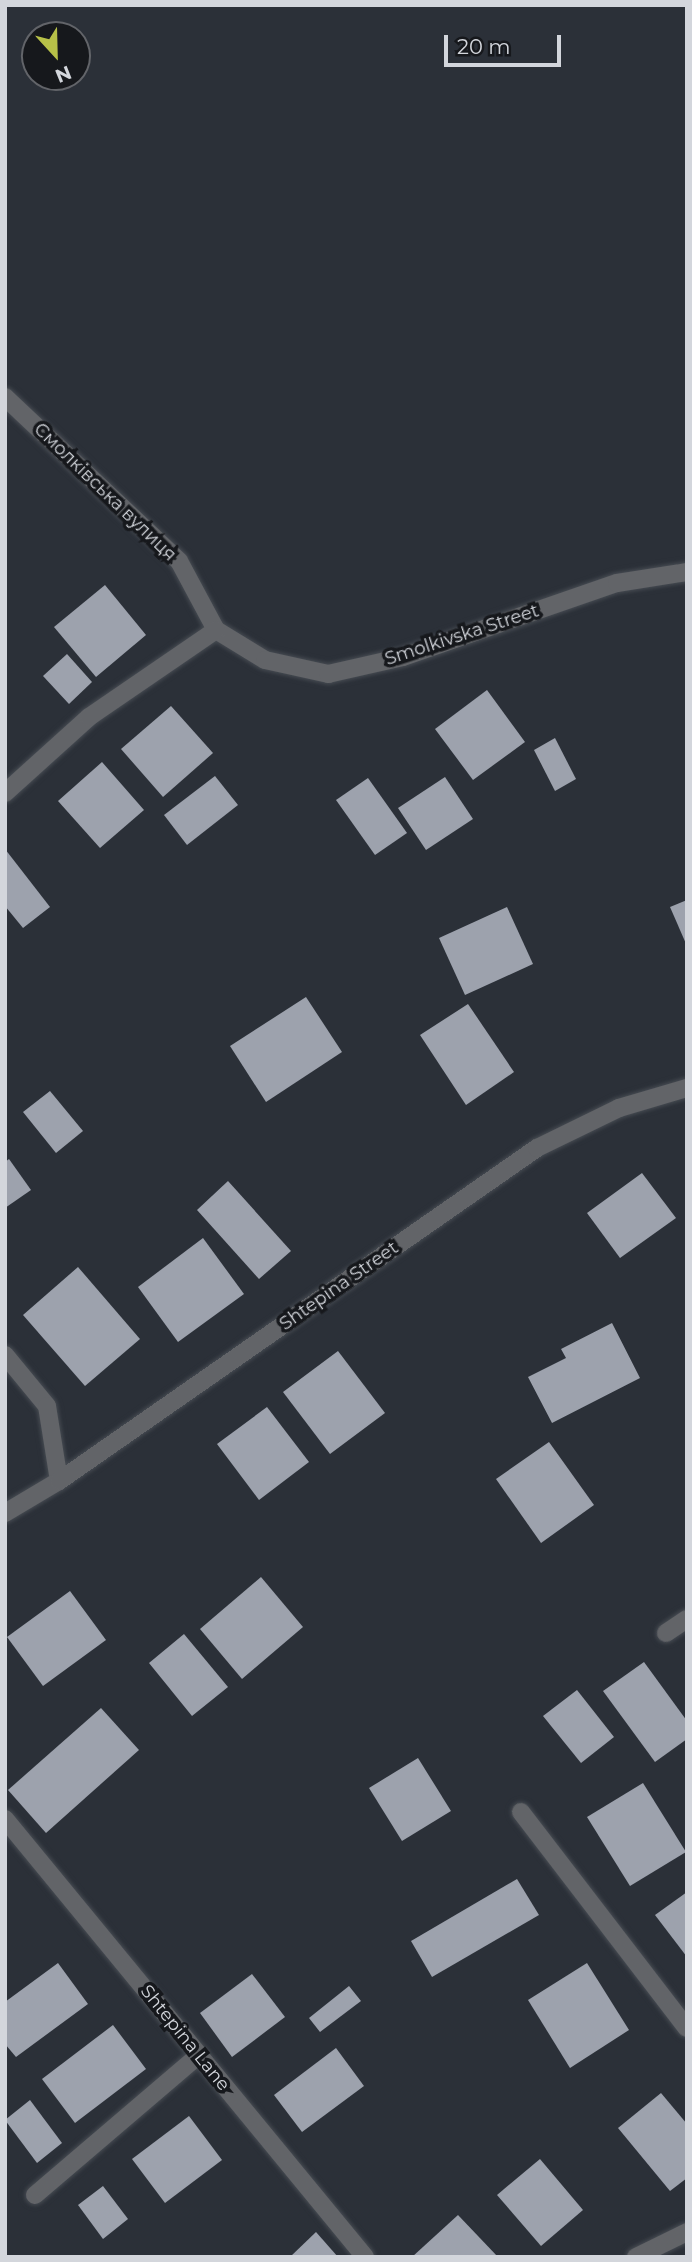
<!DOCTYPE html>
<meta charset="utf-8">
<style>
body{margin:0}
#map{position:relative;width:692px;height:2262px;overflow:hidden;background:#2b3038;font-family:Montserrat,sans-serif}
div>[style]{position:absolute}
.building>*{inset:0;background:#9da2ad}
.roads{filter:drop-shadow(0 0 2px #464b52) drop-shadow(0 0 2px #464b52)}
.service>*{height:18px;margin:-9px;padding:0 9px;transform-origin:9px;border-radius:9px;background:#626468}
.minor>*{height:18px;margin:-9px;padding:0 9px;transform-origin:9px;border-radius:9px;background:#626468}
span{translate:-50% -50%;white-space:nowrap;text-align:center;line-height:1.15;-webkit-text-stroke:7px #16181c;paint-order:stroke}
.street-label{font-size:18px;color:#d3d6dc}
.frame{position:absolute;inset:0;border:7px solid #d3d6dc;pointer-events:none}
.north{position:absolute;left:21px;top:21px;width:70px;height:70px;box-sizing:border-box;background:#16181c;border:2px solid #626469;border-radius:50%;rotate:158deg;font-size:19px;font-weight:700;line-height:28px;text-align:center;color:#d3d6dc}
.north::after{content:'';display:block;margin:auto;width:24px;height:32px;background:#b7c148;clip-path:polygon(50% 0,100% 100%,50% 72%,0 100%)}
.scale{position:absolute;left:444px;top:35px;width:117px;height:32px;box-sizing:border-box;border:4px solid #d3d6dc;border-top:0;padding-left:9px;font-size:21px;line-height:24px;white-space:nowrap;color:#d3d6dc;-webkit-text-stroke:5px #16181c;paint-order:stroke}
</style>
<div id="map">
<div class="building">
<div style="clip-path:polygon(105px 585px,146px 635px,96px 677px,54px 627px)"></div>
<div style="clip-path:polygon(67px 654px,92px 682px,69px 704px,43px 676px)"></div>
<div style="clip-path:polygon(487px 690px,525px 742px,473px 780px,435px 729px)"></div>
<div style="clip-path:polygon(171px 706px,213px 753px,163px 797px,121px 749px)"></div>
<div style="clip-path:polygon(555px 738px,576px 779px,555px 791px,534px 750px)"></div>
<div style="clip-path:polygon(102px 762px,144px 810px,100px 848px,58px 801px)"></div>
<div style="clip-path:polygon(215px 776px,238px 805px,187px 845px,164px 815px)"></div>
<div style="clip-path:polygon(445px 777px,473px 819px,426px 850px,398px 808px)"></div>
<div style="clip-path:polygon(368px 778px,407px 833px,375px 855px,336px 800px)"></div>
<div style="clip-path:polygon(5px 849px,50px 907px,23px 928px,5px 906px)"></div>
<div style="clip-path:polygon(687px 900px,687px 946px,670px 907px)"></div>
<div style="clip-path:polygon(507px 907px,533px 964px,465px 995px,439px 938px)"></div>
<div style="clip-path:polygon(306px 997px,342px 1052px,266px 1102px,230px 1046px)"></div>
<div style="clip-path:polygon(468px 1004px,514px 1072px,466px 1105px,420px 1035px)"></div>
<div style="clip-path:polygon(50px 1091px,83px 1131px,56px 1153px,23px 1112px)"></div>
<div style="clip-path:polygon(9px 1159px,31px 1190px,5px 1208px,5px 1162px)"></div>
<div style="clip-path:polygon(642px 1173px,676px 1218px,620px 1258px,587px 1213px)"></div>
<div style="clip-path:polygon(228px 1181px,291px 1251px,259px 1279px,197px 1210px)"></div>
<div style="clip-path:polygon(203px 1238px,244px 1294px,178px 1342px,138px 1287px)"></div>
<div style="clip-path:polygon(78px 1267px,140px 1339px,85px 1386px,23px 1315px)"></div>
<div style="clip-path:polygon(612px 1323px,640px 1378px,552px 1423px,528px 1377px,566px 1358px,561px 1349px)"></div>
<div style="clip-path:polygon(338px 1351px,385px 1413px,330px 1454px,283px 1392px)"></div>
<div style="clip-path:polygon(267px 1407px,309px 1462px,259px 1500px,217px 1444px)"></div>
<div style="clip-path:polygon(549px 1442px,594px 1505px,541px 1543px,496px 1479px)"></div>
<div style="clip-path:polygon(261px 1577px,303px 1627px,242px 1679px,200px 1629px)"></div>
<div style="clip-path:polygon(70px 1591px,106px 1640px,43px 1686px,7px 1637px)"></div>
<div style="clip-path:polygon(184px 1634px,228px 1687px,192px 1716px,149px 1663px)"></div>
<div style="clip-path:polygon(644px 1662px,687px 1721px,687px 1739px,655px 1762px,603px 1691px)"></div>
<div style="clip-path:polygon(577px 1690px,614px 1737px,581px 1763px,543px 1716px)"></div>
<div style="clip-path:polygon(101px 1708px,139px 1750px,46px 1833px,8px 1790px)"></div>
<div style="clip-path:polygon(418px 1758px,451px 1811px,402px 1841px,369px 1788px)"></div>
<div style="clip-path:polygon(643px 1783px,686px 1852px,630px 1886px,587px 1817px)"></div>
<div style="clip-path:polygon(517px 1879px,539px 1915px,432px 1977px,411px 1941px)"></div>
<div style="clip-path:polygon(687px 1892px,687px 1957px,655px 1915px)"></div>
<div style="clip-path:polygon(58px 1963px,88px 2004px,16px 2057px,5px 2044px,5px 2002px)"></div>
<div style="clip-path:polygon(587px 1963px,629px 2030px,570px 2068px,528px 2000px)"></div>
<div style="clip-path:polygon(252px 1974px,285px 2017px,232px 2057px,200px 2013px)"></div>
<div style="clip-path:polygon(349px 1986px,361px 2001px,320px 2032px,309px 2018px)"></div>
<div style="clip-path:polygon(113px 2025px,146px 2069px,75px 2123px,42px 2079px)"></div>
<div style="clip-path:polygon(336px 2048px,364px 2086px,302px 2132px,274px 2095px)"></div>
<div style="clip-path:polygon(661px 2093px,687px 2124px,687px 2178px,670px 2191px,618px 2128px)"></div>
<div style="clip-path:polygon(30px 2100px,62px 2143px,37px 2163px,5px 2120px)"></div>
<div style="clip-path:polygon(189px 2116px,222px 2160px,165px 2203px,132px 2159px)"></div>
<div style="clip-path:polygon(540px 2159px,583px 2210px,541px 2246px,497px 2195px)"></div>
<div style="clip-path:polygon(103px 2186px,128px 2219px,103px 2239px,78px 2205px)"></div>
<div style="clip-path:polygon(458px 2215px,498px 2257px,412px 2257px)"></div>
<div style="clip-path:polygon(316px 2232px,338px 2257px,290px 2257px)"></div>
</div>
<div class="roads">
<div class="service">
<div style="left:35px;top:2195px;width:216px;rotate:-40.5deg"></div>
</div>
<div class="minor">
<div style="left:5px;top:397px;width:239px;rotate:43.3deg"></div>
<div style="left:179px;top:561px;width:78px;rotate:61.8deg"></div>
<div style="left:216px;top:630px;width:57px;rotate:31.5deg"></div>
<div style="left:265px;top:660px;width:65px;rotate:12.5deg"></div>
<div style="left:328px;top:674px;width:77px;rotate:-12.8deg"></div>
<div style="left:403px;top:657px;width:226px;rotate:-19.1deg"></div>
<div style="left:617px;top:583px;width:71px;rotate:-8.9deg"></div>
<div style="left:5px;top:793px;width:113px;rotate:-42.1deg"></div>
<div style="left:89px;top:717px;width:154px;rotate:-34.4deg"></div>
<div style="left:5px;top:1355px;width:66px;rotate:50.5deg"></div>
<div style="left:47px;top:1406px;width:76px;rotate:80.9deg"></div>
<div style="left:5px;top:1513px;width:63px;rotate:-30.7deg"></div>
<div style="left:59px;top:1481px;width:583px;rotate:-34.86deg"></div>
<div style="left:537px;top:1148px;width:91px;rotate:-26deg"></div>
<div style="left:619px;top:1108px;width:71px;rotate:-16.4deg"></div>
<div style="left:666px;top:1633px;width:25px;rotate:-34deg"></div>
<div style="left:521px;top:1812px;width:272px;rotate:52.5deg"></div>
<div style="left:5px;top:1819px;width:567px;rotate:50.58deg"></div>
<div style="left:636px;top:2257px;width:57px;rotate:-26.1deg"></div>
</div>
</div>
<div class="street-label">
<span style="left:105px;top:492px;rotate:44deg">Смолківська вулиця</span>
<span style="left:462px;top:635px;rotate:-18deg">Smolkivska Street</span>
<span style="left:339px;top:1286px;rotate:-35deg">Shtepina Street</span>
<span style="left:185px;top:2038px;rotate:51deg">Shtepina Lane</span>
</div>
<div class="frame"></div>
<div class="north">N</div>
<div class="scale">20 m</div>
</div>
